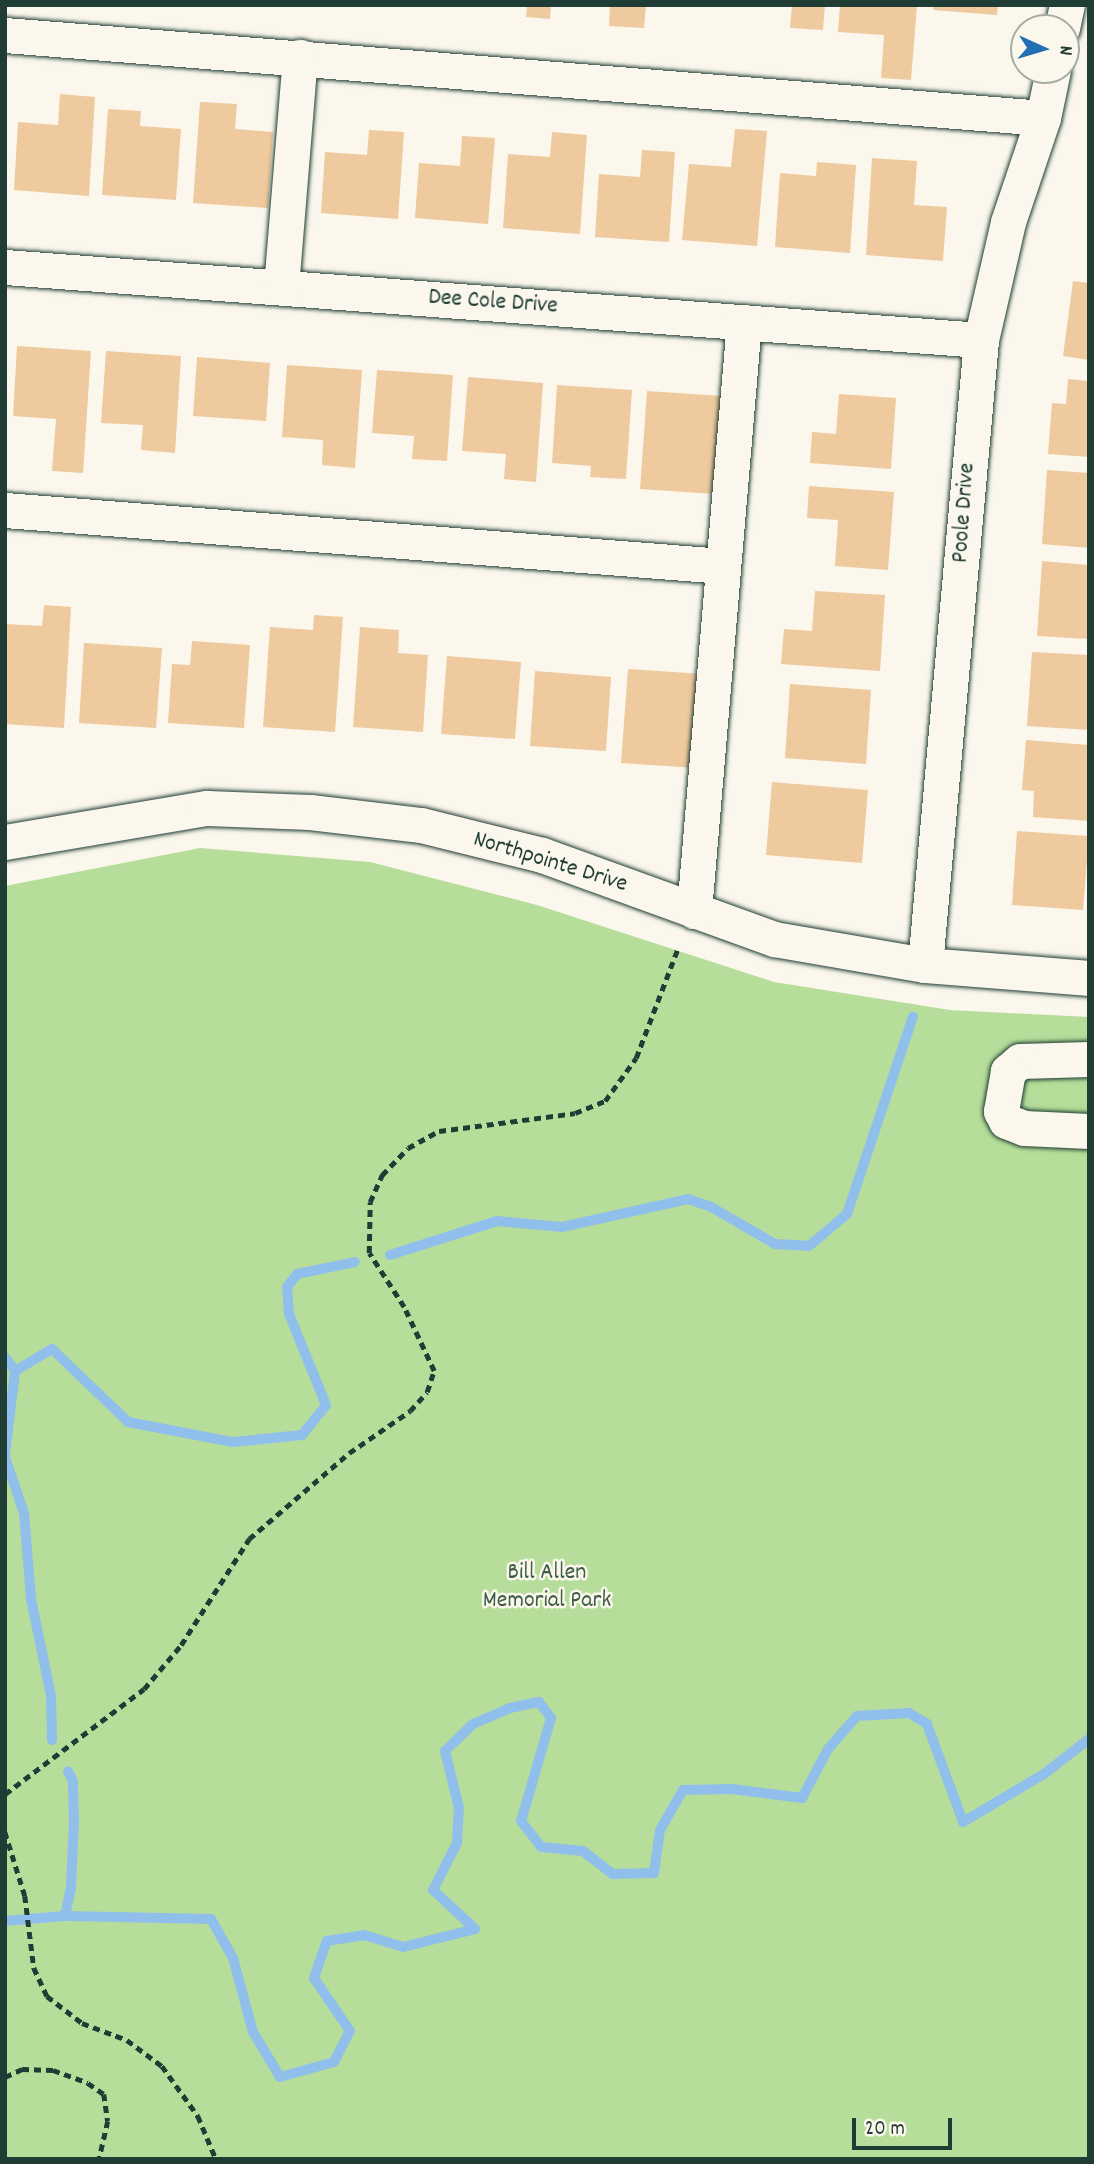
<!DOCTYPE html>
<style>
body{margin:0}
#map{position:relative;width:1094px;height:2164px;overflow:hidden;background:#fbf7ec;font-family:Dekko,sans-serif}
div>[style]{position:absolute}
.green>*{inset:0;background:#b6de9a}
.stream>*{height:10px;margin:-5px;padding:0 5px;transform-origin:5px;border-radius:5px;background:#91bfeb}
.building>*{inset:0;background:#efca9f}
.path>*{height:4.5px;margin-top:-2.25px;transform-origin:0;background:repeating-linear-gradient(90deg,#1f3d34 0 7px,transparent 0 12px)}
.roads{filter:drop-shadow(0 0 2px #1f3d34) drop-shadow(0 0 2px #1f3d34)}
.minor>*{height:35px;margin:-17.5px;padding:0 17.5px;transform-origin:17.5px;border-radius:17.5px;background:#fbf7ec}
span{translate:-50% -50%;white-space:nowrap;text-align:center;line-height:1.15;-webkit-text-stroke:5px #fbf7ec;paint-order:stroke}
.street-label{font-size:24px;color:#1f3d34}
.park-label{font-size:24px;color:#3d5d48}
.frame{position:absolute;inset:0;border:7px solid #1f3d34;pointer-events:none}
.north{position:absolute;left:1010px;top:14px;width:70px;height:70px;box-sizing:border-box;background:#fbf7ec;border:2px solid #a3ada2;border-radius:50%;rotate:94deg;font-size:19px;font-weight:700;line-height:28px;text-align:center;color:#1f3d34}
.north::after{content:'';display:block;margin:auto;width:24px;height:32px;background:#1f6fb2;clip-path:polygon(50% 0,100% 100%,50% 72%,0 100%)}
.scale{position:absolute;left:852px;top:2118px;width:100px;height:32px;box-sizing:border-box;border:4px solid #1f3d34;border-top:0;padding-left:9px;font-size:21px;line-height:24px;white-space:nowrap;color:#1f3d34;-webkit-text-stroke:5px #fbf7ec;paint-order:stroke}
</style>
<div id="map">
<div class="green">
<div style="clip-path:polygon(200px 848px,370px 862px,537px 905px,774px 982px,950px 1010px,1089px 1017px,1089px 2159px,5px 2159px,5px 886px)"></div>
</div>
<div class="stream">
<div style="left:390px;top:1255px;width:112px;rotate:-17.6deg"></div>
<div style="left:497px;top:1221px;width:65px;rotate:5.3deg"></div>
<div style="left:562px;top:1227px;width:129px;rotate:-12.5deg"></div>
<div style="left:688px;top:1199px;width:24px;rotate:19deg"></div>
<div style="left:711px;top:1207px;width:74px;rotate:30deg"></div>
<div style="left:775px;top:1244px;width:34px;rotate:3deg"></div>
<div style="left:809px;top:1246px;width:50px;rotate:-40.1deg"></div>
<div style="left:847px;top:1214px;width:208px;rotate:-71.5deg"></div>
<div style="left:5px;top:1357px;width:17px;rotate:54deg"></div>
<div style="left:5px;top:1454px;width:84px;rotate:-83.1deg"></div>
<div style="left:15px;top:1371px;width:43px;rotate:-30.7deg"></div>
<div style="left:52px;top:1349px;width:105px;rotate:43.8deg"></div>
<div style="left:128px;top:1422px;width:107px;rotate:10.8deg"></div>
<div style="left:233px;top:1442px;width:69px;rotate:-5.8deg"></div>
<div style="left:302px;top:1435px;width:38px;rotate:-51deg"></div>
<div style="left:326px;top:1405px;width:98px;rotate:-112.1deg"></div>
<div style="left:289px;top:1314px;width:27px;rotate:-94deg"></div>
<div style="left:287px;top:1287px;width:16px;rotate:-52deg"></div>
<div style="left:297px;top:1274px;width:59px;rotate:-11.7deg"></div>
<div style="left:5px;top:1457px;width:59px;rotate:71.3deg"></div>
<div style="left:24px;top:1513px;width:86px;rotate:85.3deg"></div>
<div style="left:31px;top:1599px;width:99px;rotate:78.3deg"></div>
<div style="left:51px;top:1696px;width:44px;rotate:88.7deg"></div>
<div style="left:65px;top:1916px;width:29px;rotate:-78deg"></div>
<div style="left:71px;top:1888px;width:70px;rotate:-87.5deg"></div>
<div style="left:74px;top:1818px;width:37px;rotate:-92deg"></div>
<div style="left:73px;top:1781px;width:11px;rotate:-117deg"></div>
<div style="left:5px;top:1921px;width:60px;rotate:-4.8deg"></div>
<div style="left:65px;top:1916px;width:146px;rotate:1.2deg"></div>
<div style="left:211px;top:1919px;width:45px;rotate:60.6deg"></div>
<div style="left:233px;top:1958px;width:77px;rotate:74.9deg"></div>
<div style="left:253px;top:2032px;width:52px;rotate:59deg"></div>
<div style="left:280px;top:2077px;width:56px;rotate:-15.5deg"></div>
<div style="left:334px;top:2062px;width:35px;rotate:-63deg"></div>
<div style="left:350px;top:2031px;width:64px;rotate:-124.2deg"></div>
<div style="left:314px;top:1978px;width:39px;rotate:-71deg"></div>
<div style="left:327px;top:1941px;width:37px;rotate:-9deg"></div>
<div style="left:364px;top:1935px;width:41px;rotate:17.1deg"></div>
<div style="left:403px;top:1947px;width:74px;rotate:-14deg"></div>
<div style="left:475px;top:1929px;width:57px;rotate:-137.1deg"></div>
<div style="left:433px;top:1890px;width:53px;rotate:-62.9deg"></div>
<div style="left:457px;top:1843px;width:35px;rotate:-87deg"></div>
<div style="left:459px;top:1808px;width:59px;rotate:-103.8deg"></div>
<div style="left:445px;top:1751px;width:39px;rotate:-44deg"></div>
<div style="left:473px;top:1724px;width:40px;rotate:-23.4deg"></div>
<div style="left:510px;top:1708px;width:30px;rotate:-12deg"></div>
<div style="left:539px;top:1702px;width:20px;rotate:53deg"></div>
<div style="left:551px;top:1718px;width:107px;rotate:106.2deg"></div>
<div style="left:521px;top:1821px;width:33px;rotate:52deg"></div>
<div style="left:541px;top:1847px;width:42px;rotate:5.4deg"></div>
<div style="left:583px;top:1851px;width:37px;rotate:38deg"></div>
<div style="left:612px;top:1874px;width:42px;rotate:-1.4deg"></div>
<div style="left:654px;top:1873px;width:43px;rotate:-82.1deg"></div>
<div style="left:660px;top:1830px;width:46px;rotate:-60.1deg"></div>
<div style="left:683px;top:1790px;width:49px;rotate:-1.2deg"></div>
<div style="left:732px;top:1789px;width:71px;rotate:7.3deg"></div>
<div style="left:802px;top:1798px;width:55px;rotate:-62deg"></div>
<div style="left:828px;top:1749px;width:44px;rotate:-48.7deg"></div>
<div style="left:857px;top:1716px;width:52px;rotate:-3.3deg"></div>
<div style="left:909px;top:1713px;width:21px;rotate:31deg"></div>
<div style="left:927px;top:1724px;width:104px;rotate:69.8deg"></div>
<div style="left:963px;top:1822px;width:94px;rotate:-30.7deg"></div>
<div style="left:1044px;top:1774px;width:57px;rotate:-37.9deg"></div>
</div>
<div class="building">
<div style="clip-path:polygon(527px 5px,551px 5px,550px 19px,526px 17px)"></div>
<div style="clip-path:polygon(610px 5px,646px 5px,644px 28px,609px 26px)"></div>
<div style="clip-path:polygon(792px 5px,825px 5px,823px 30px,790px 28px)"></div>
<div style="clip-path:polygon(840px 5px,917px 5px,911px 80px,881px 78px,884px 35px,838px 32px)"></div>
<div style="clip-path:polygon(934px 5px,998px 5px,997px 15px,933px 10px)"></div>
<div style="clip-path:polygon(60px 94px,95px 97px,89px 196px,14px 190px,18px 122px,58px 125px)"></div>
<div style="clip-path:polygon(200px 102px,237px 104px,235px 129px,273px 132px,268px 208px,193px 203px)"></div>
<div style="clip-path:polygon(108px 109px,141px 111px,140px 126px,181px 129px,176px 200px,102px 195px)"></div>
<div style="clip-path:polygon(735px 129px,767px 131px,757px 246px,682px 240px,689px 164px,731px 167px)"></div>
<div style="clip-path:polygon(369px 130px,404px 132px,398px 219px,321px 213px,325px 152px,367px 155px)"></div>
<div style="clip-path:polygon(552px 132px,587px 135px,580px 234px,503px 228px,508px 154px,550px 157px)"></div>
<div style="clip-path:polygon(462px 136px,495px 138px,488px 224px,415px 218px,419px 163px,460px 166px)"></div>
<div style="clip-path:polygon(642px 150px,675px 152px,669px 242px,595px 237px,599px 174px,640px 177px)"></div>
<div style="clip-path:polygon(872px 158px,917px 161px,914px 205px,947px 207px,943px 261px,866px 255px)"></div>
<div style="clip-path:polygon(817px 162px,856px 165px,850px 253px,775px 247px,780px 173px,816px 176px)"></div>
<div style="clip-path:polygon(1073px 281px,1089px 283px,1089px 360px,1063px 356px)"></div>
<div style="clip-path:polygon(17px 346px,91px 351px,83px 473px,52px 471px,56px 419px,13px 416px)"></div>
<div style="clip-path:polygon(106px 351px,181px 356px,175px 453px,141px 450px,143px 425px,101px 423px)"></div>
<div style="clip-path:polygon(197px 357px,270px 363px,266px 421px,193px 416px)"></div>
<div style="clip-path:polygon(287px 365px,362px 370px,355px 468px,322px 465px,323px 440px,282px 437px)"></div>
<div style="clip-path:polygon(377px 370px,453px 375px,447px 461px,412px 459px,414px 436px,372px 433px)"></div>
<div style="clip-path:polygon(468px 377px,543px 383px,536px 482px,504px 479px,506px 454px,462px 451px)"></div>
<div style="clip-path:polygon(1068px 379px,1089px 381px,1089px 457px,1048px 454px,1052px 403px,1066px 404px)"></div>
<div style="clip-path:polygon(557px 385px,632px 390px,626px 479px,590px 477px,591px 466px,552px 463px)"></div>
<div style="clip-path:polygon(647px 391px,722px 396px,715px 494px,640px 489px)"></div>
<div style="clip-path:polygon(839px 394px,896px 398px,891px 469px,810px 463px,812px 432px,836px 434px)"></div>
<div style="clip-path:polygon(1047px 470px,1089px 473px,1089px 548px,1042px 544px)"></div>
<div style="clip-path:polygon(809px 486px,894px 492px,888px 570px,835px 566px,838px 520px,807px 518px)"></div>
<div style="clip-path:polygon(1042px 561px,1089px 565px,1089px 639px,1037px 636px)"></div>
<div style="clip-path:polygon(815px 591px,885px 595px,880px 671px,781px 664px,784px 629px,812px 631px)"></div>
<div style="clip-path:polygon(44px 605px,71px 607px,64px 728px,5px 724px,5px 624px,42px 626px)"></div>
<div style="clip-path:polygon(314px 615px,343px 617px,335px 732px,263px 727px,270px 627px,313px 630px)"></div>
<div style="clip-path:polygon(360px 627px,399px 630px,398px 653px,428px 655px,423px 732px,353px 727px)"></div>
<div style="clip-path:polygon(192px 641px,250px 645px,244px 728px,168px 723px,172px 664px,190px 665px)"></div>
<div style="clip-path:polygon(84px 643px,162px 648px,156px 728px,79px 723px)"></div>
<div style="clip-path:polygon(1032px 652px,1089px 655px,1089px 730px,1027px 726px)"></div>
<div style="clip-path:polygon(447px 656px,521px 662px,515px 739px,441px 734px)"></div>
<div style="clip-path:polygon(628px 669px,703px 674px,696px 768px,621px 763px)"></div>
<div style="clip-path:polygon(535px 671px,611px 677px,606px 751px,530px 746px)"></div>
<div style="clip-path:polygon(790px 684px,871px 690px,866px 764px,785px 758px)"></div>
<div style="clip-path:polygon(1026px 740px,1089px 745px,1089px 821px,1033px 817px,1034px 791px,1022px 790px)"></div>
<div style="clip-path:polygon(772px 782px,868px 790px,862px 863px,766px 855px)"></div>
<div style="clip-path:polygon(1017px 831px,1089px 836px,1083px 910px,1012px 905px)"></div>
</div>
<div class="path">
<div style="left:5px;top:1794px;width:174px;rotate:-37.1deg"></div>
<div style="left:144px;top:1689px;width:57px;rotate:-49.9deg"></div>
<div style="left:181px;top:1645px;width:126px;rotate:-57.3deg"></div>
<div style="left:249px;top:1539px;width:132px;rotate:-40.7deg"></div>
<div style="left:349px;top:1453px;width:74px;rotate:-34.5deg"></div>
<div style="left:410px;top:1411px;width:25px;rotate:-48deg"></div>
<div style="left:427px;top:1392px;width:22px;rotate:-72deg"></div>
<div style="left:434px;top:1371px;width:71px;rotate:-115.1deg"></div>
<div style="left:404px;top:1307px;width:64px;rotate:-122.9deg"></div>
<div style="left:369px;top:1253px;width:51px;rotate:-88.9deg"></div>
<div style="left:370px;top:1202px;width:30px;rotate:-66deg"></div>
<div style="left:382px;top:1175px;width:37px;rotate:-46deg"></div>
<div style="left:408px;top:1148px;width:35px;rotate:-29deg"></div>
<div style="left:439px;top:1131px;width:137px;rotate:-7.5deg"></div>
<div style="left:575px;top:1113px;width:32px;rotate:-22deg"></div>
<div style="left:605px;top:1101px;width:53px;rotate:-54.2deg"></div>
<div style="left:636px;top:1058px;width:118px;rotate:-69.1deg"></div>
<div style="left:5px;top:1832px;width:67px;rotate:72.6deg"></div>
<div style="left:25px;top:1896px;width:73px;rotate:82.9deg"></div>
<div style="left:34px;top:1968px;width:31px;rotate:65deg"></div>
<div style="left:47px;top:1996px;width:44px;rotate:37.6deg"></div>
<div style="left:82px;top:2023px;width:48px;rotate:20.7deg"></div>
<div style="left:127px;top:2040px;width:44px;rotate:36.6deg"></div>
<div style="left:162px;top:2066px;width:62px;rotate:54.2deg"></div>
<div style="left:198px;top:2116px;width:47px;rotate:67.3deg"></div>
<div style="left:5px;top:2077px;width:19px;rotate:-25deg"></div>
<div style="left:22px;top:2069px;width:31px;rotate:2deg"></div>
<div style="left:53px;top:2070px;width:37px;rotate:20deg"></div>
<div style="left:88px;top:2083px;width:19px;rotate:35deg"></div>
<div style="left:104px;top:2094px;width:27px;rotate:82deg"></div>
<div style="left:108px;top:2121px;width:39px;rotate:103deg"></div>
</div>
<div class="roads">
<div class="minor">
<div style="left:1062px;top:28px;width:24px;rotate:-78deg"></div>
<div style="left:5px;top:35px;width:1041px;rotate:4.57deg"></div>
<div style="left:5px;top:267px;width:979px;rotate:4.28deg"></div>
<div style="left:281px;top:287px;width:231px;rotate:-85.3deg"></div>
<div style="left:5px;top:510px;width:720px;rotate:4.46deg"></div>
<div style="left:5px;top:842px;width:205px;rotate:-9.6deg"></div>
<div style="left:207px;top:808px;width:103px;rotate:2.2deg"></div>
<div style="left:310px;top:812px;width:112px;rotate:6.7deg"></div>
<div style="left:421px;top:825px;width:125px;rotate:13.9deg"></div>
<div style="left:542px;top:855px;width:247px;rotate:19.9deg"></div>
<div style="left:774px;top:939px;width:153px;rotate:9.8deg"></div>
<div style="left:925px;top:965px;width:165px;rotate:4.5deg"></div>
<div style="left:694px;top:911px;width:591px;rotate:-85.15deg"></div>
<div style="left:925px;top:965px;width:628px;rotate:-84.88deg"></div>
<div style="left:981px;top:340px;width:121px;rotate:-77.1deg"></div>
<div style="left:1008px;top:222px;width:110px;rotate:-71.4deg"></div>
<div style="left:1043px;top:118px;width:49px;rotate:-78.2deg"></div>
<div style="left:1089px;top:1059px;width:69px;rotate:178.3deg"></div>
<div style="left:1020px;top:1061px;width:16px;rotate:140deg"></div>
<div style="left:1008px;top:1071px;width:41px;rotate:99.9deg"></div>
<div style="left:1001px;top:1111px;width:11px;rotate:63deg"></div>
<div style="left:1006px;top:1121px;width:19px;rotate:21deg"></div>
<div style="left:1024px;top:1128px;width:65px;rotate:2.6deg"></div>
</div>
</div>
<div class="street-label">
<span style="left:493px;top:303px;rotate:4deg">Dee Cole Drive</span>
<span style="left:965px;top:513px;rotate:-86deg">Poole Drive</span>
<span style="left:550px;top:863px;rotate:17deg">Northpointe Drive</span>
</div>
<div class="park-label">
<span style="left:547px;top:1588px">Bill Allen<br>Memorial Park</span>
</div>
<div class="frame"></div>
<div class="north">N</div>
<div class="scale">20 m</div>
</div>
